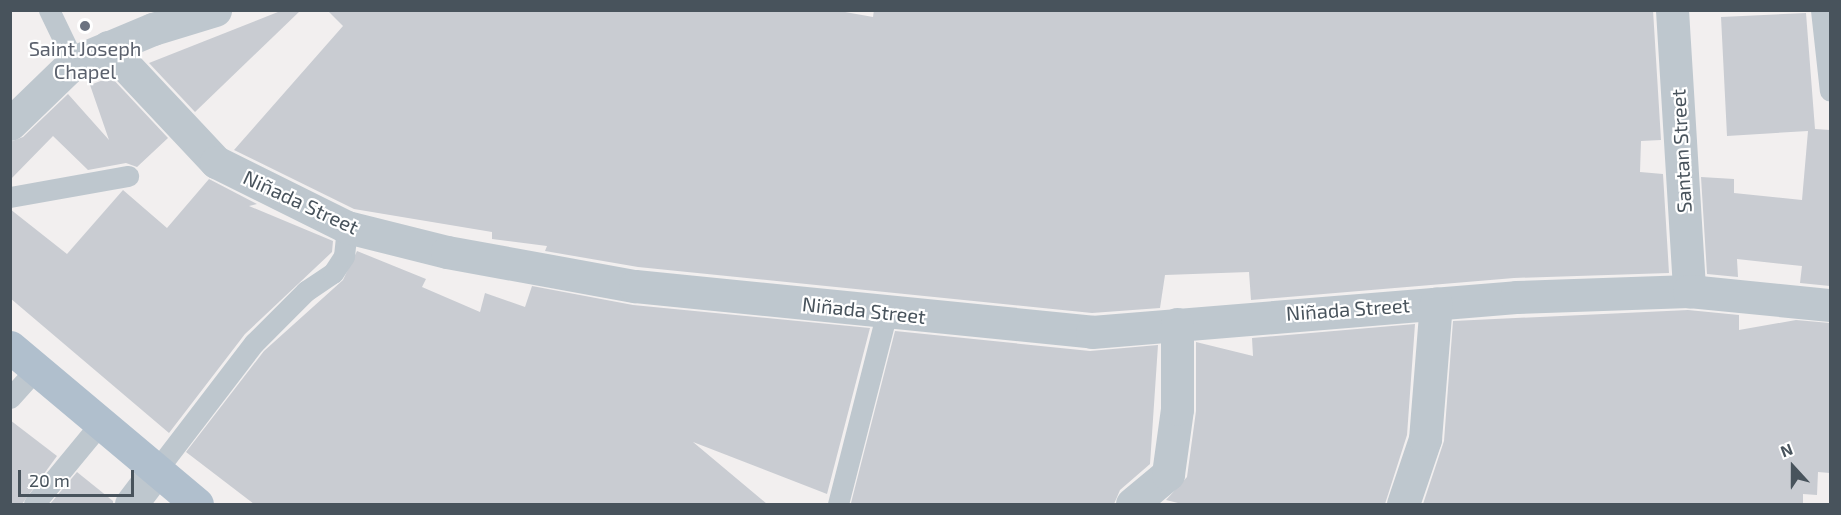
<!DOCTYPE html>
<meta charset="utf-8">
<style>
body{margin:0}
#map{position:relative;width:1841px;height:515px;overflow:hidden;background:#f2efef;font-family:"Exo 2",sans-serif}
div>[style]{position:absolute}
.building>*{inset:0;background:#c9ccd2}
.lane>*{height:21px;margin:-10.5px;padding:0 10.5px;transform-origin:10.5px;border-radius:10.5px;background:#bec7ce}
.street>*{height:33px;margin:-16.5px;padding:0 16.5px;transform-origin:16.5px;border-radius:16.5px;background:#bec7ce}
.primary>*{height:33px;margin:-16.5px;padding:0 16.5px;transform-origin:16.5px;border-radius:16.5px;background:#b0bfcd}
.dots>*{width:16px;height:16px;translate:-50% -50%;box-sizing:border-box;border:3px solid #fff;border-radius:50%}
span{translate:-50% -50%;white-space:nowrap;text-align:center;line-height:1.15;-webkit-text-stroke:4.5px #fff;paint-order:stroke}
.worship-label{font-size:20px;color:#5b616d}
.street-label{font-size:20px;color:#48535c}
.frame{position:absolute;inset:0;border:12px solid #48535c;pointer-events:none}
.north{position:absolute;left:1763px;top:437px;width:60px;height:60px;-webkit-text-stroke:4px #fff;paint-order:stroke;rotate:339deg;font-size:16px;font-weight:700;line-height:24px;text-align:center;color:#48535c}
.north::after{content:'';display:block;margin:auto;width:21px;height:27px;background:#48535c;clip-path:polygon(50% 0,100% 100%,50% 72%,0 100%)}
.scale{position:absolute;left:18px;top:470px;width:116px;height:27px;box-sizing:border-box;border:3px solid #48535c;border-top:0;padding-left:8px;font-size:18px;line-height:21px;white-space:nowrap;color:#48535c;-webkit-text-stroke:4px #fff;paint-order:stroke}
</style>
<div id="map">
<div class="building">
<div style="clip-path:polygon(283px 10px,301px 10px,195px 112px,149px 63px)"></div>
<div style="clip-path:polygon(327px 10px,834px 10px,873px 17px,874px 10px,1653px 10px,1661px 140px,1641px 141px,1640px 172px,1663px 174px,1669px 273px,1514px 278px,1251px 300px,1249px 272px,1165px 275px,1160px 308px,1092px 313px,638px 267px,545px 251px,547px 246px,492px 239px,492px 232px,354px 209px,234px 150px,343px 26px)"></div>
<div style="clip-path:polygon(1806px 13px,1815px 129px,1830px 130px,1830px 286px,1800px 283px,1802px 266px,1737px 259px,1738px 277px,1707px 274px,1701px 177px,1734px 179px,1734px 193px,1802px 200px,1808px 131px,1727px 136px,1721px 17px)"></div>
<div style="clip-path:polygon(111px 77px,168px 138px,137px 167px,126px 163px,88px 170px,53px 136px,10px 180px,10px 142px,23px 137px,68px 94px,109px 140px,90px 85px)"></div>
<div style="clip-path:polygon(209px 179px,257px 204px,249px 206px,333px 241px,332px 252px,245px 334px,169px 433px,10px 298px,10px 209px,67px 254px,123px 190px,167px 228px)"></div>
<div style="clip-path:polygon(357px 251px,426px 279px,422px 287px,480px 312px,485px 293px,525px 307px,532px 286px,633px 305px,870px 328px,827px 494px,693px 442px,767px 504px,254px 504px,186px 452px,264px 351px,343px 280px)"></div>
<div style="clip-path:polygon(1688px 310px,1739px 315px,1739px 330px,1796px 320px,1830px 323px,1830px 473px,1818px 472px,1817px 495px,1803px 494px,1803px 504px,1423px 504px,1444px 441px,1453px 321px)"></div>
<div style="clip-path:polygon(1415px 324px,1407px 435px,1385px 504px,1182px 504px,1166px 500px,1187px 477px,1196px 411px,1196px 342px,1253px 356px,1252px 338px)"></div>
<div style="clip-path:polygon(895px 331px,1090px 351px,1158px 345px,1150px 464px,1120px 490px,1114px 504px,851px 503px)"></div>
<div style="clip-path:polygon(10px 420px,57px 456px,22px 504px,10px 504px)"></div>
<div style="clip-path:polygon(77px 472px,113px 501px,113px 504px,50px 504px)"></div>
</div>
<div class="lane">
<div style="left:49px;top:10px;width:58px;rotate:64.3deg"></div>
<div style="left:1821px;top:10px;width:81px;rotate:83.7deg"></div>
<div style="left:10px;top:197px;width:120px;rotate:-10.1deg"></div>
<div style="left:10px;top:398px;width:39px;rotate:-48deg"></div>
<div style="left:156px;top:471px;width:161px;rotate:-52.6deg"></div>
<div style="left:254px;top:343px;width:74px;rotate:-45deg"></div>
<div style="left:306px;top:291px;width:32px;rotate:-34deg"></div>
<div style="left:333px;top:273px;width:20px;rotate:-57deg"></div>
<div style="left:344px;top:256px;width:29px;rotate:-84deg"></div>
<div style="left:34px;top:504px;width:104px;rotate:-50.5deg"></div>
<div style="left:838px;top:504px;width:198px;rotate:-75.7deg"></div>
</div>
<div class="street">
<div style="left:1672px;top:10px;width:282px;rotate:86.5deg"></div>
<div style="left:108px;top:47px;width:158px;rotate:46.8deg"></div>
<div style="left:216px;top:162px;width:146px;rotate:26.4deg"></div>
<div style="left:347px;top:227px;width:103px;rotate:14deg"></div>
<div style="left:447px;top:252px;width:191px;rotate:10.3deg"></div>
<div style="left:635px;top:286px;width:459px;rotate:5.7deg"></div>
<div style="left:1092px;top:332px;width:425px;rotate:-4.7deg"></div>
<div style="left:1516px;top:297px;width:173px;rotate:-2deg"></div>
<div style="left:1689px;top:291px;width:142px;rotate:5.7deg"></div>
<div style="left:10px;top:124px;width:89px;rotate:-44.1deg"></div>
<div style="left:74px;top:62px;width:86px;rotate:-22.7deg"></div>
<div style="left:153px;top:29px;width:65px;rotate:-17deg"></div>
<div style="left:131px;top:504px;width:41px;rotate:-52.9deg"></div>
<div style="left:1132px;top:504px;width:47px;rotate:-39.8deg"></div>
<div style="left:1168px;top:474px;width:66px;rotate:-82.1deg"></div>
<div style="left:1177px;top:409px;width:85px;rotate:-90deg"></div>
<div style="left:1403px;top:504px;width:69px;rotate:-71.3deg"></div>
<div style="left:1425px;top:439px;width:136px;rotate:-85.4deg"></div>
</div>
<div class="primary">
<div style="left:10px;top:347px;width:244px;rotate:40deg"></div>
</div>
<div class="dots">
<div style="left:85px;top:26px;background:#6b7280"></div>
</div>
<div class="worship-label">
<span style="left:85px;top:60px">Saint Joseph<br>Chapel</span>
</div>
<div class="street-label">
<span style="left:1681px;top:151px;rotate:-93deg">Santan Street</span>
<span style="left:301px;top:202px;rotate:25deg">Niñada Street</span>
<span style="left:1348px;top:309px;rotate:-4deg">Niñada Street</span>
<span style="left:864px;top:310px;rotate:6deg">Niñada Street</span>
</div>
<div class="frame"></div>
<div class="north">N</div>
<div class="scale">20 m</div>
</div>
